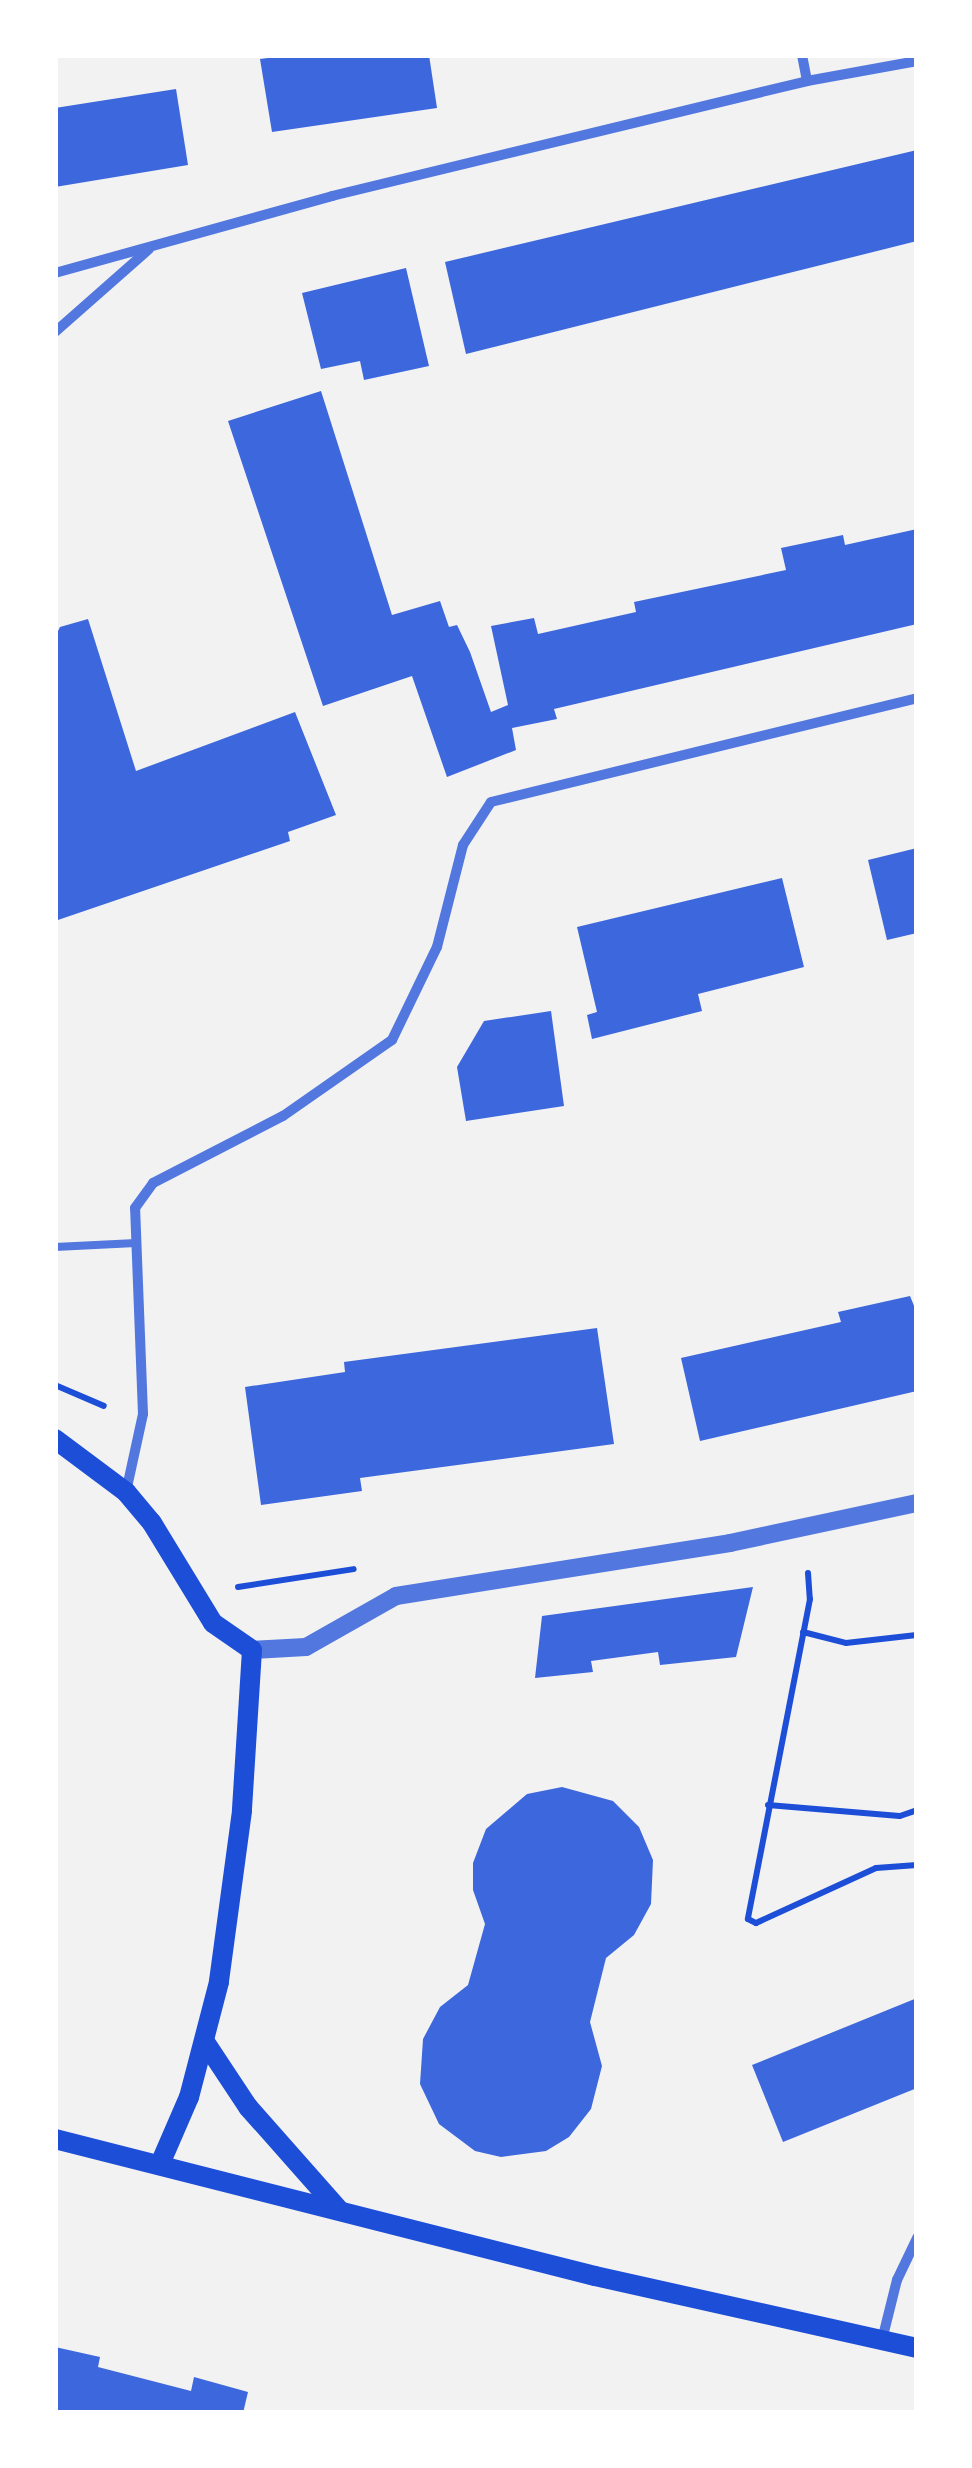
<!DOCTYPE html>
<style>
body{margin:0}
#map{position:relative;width:972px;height:2468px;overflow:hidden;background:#f2f2f2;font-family:Rubik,sans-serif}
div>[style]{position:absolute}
.building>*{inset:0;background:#3d67dc}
.path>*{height:6px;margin:-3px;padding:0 3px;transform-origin:3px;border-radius:3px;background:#1d4ed8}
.service>*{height:8px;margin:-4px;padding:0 4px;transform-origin:4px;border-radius:4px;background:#5277de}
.minor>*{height:10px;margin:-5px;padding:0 5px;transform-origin:5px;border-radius:5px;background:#5277de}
.tertiary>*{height:18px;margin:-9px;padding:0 9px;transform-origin:9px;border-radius:9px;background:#5277de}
.secondary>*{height:20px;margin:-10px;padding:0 10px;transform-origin:10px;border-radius:10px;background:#1d4ed8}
span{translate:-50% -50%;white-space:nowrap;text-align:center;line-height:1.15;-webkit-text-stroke:8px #fff;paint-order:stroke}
.frame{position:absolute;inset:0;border:58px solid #fff;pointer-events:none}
</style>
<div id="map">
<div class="building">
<div style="clip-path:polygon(291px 55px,429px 55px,437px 108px,272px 132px,260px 59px)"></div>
<div style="clip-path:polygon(176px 89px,188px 165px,55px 187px,55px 108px)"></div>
<div style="clip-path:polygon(917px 150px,917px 241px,466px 354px,445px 262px)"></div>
<div style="clip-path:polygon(406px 268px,429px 366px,364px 380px,360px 361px,321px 369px,302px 293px)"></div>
<div style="clip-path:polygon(321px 391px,392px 615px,440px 601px,449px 627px,457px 625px,470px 652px,491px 712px,508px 705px,491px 626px,534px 618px,538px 634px,636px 612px,634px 602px,786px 570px,781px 548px,843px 535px,845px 545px,917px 529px,917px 624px,554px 709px,557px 719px,512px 728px,516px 750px,447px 777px,412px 676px,323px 706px,228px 421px)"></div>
<div style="clip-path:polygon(88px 619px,136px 771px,295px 712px,336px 815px,288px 832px,290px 841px,55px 921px,55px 637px,60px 627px)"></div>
<div style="clip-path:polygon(917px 848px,917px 933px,887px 940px,868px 860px)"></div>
<div style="clip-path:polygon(782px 878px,804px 967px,698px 994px,702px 1011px,592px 1039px,587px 1015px,597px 1012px,577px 927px)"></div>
<div style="clip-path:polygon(551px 1011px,564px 1106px,466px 1121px,457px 1067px,484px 1021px)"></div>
<div style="clip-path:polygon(910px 1296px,917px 1313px,917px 1391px,700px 1441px,681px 1358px,841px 1322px,838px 1312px)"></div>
<div style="clip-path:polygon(597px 1328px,614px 1444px,360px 1478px,362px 1491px,261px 1505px,245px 1387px,345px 1372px,344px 1362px)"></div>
<div style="clip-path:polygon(753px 1587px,736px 1657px,660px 1665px,658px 1652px,591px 1661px,593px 1672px,535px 1678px,542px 1616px)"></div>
<div style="clip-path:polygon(562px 1787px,613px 1801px,639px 1827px,653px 1860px,651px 1904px,634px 1935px,606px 1958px,590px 2022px,602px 2066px,591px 2109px,569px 2137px,546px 2151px,501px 2157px,475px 2151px,439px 2124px,420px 2084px,423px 2039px,440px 2007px,468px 1985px,485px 1924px,473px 1890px,473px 1863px,486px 1829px,527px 1794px)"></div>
<div style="clip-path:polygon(917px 1998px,917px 2088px,783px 2142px,752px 2065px)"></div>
<div style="clip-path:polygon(55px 2347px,100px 2357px,98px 2367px,191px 2391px,194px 2377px,248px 2392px,243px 2413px,55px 2413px)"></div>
</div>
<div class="path">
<div style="left:55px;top:1385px;width:53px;rotate:23.2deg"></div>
<div style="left:808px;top:1573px;width:26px;rotate:86deg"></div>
<div style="left:810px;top:1599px;width:326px;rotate:101deg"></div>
<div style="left:748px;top:1919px;width:9px;rotate:27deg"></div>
<div style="left:756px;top:1923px;width:132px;rotate:-24.6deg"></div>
<div style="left:876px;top:1868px;width:41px;rotate:-4.2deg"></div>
<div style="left:238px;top:1587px;width:117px;rotate:-8.8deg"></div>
<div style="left:803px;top:1632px;width:44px;rotate:14.3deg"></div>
<div style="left:846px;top:1643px;width:71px;rotate:-6.4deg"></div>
<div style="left:768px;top:1805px;width:132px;rotate:4.8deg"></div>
<div style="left:900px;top:1816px;width:18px;rotate:-19deg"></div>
</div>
<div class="service">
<div style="left:55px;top:1247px;width:81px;rotate:-2.8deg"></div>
</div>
<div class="minor">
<div style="left:802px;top:55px;width:26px;rotate:79deg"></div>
<div style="left:55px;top:273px;width:288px;rotate:-15.5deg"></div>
<div style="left:332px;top:196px;width:489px;rotate:-13.6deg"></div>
<div style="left:807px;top:81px;width:112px;rotate:-10.3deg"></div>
<div style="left:55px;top:332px;width:125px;rotate:-41.4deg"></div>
<div style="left:126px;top:1492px;width:80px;rotate:-77.7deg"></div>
<div style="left:143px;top:1414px;width:206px;rotate:-92.2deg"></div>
<div style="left:135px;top:1208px;width:31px;rotate:-54deg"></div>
<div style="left:153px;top:1183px;width:146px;rotate:-27.3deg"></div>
<div style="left:283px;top:1116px;width:133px;rotate:-34.9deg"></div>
<div style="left:392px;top:1040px;width:103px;rotate:-64.2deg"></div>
<div style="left:437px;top:947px;width:105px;rotate:-75.7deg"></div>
<div style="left:463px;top:845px;width:51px;rotate:-56.9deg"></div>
<div style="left:491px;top:802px;width:439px;rotate:-13.7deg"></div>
<div style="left:882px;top:2340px;width:62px;rotate:-76deg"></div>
<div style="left:897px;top:2280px;width:47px;rotate:-64.5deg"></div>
</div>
<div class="tertiary">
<div style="left:252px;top:1650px;width:54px;rotate:-3.2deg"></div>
<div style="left:306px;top:1647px;width:103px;rotate:-29.5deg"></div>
<div style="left:396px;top:1596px;width:338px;rotate:-9deg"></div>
<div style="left:730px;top:1543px;width:191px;rotate:-12.1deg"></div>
</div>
<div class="secondary">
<div style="left:55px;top:1439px;width:89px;rotate:36.7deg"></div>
<div style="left:126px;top:1492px;width:40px;rotate:50deg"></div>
<div style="left:152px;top:1523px;width:117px;rotate:58.6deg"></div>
<div style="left:213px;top:1623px;width:47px;rotate:34.7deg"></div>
<div style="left:252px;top:1650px;width:161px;rotate:93.6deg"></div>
<div style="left:242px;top:1811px;width:173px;rotate:97.7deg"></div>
<div style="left:219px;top:1982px;width:119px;rotate:104.6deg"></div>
<div style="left:189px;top:2097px;width:73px;rotate:113.4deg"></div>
<div style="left:205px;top:2042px;width:78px;rotate:56.5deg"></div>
<div style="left:248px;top:2107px;width:137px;rotate:48.5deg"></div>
<div style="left:55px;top:2139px;width:557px;rotate:14.24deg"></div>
<div style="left:595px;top:2276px;width:330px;rotate:12.6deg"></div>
</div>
<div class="frame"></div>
</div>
